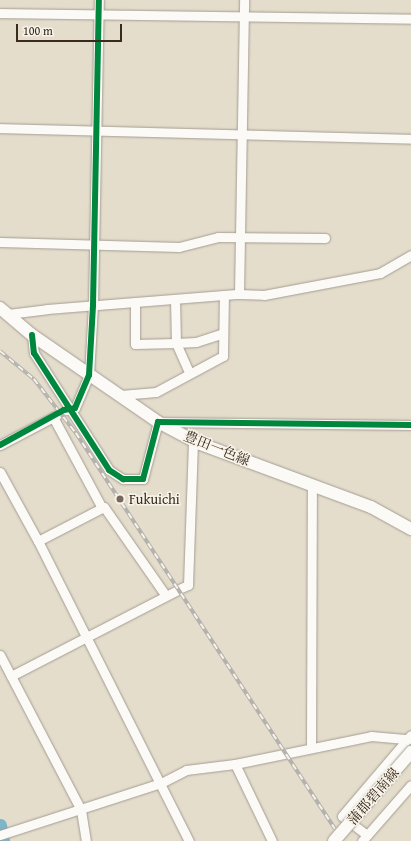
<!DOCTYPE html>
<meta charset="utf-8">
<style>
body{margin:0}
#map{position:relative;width:411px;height:841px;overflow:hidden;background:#e4ddcc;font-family:"Gentium Book Plus","Noto Serif JP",serif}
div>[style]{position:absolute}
.river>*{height:13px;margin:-6.5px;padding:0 6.5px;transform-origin:6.5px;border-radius:6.5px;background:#7bb6cb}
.roads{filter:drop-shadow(0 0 1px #a49d92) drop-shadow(0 0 1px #a49d92)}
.minor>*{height:9px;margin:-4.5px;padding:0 4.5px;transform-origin:4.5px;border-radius:4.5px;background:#fbfaf7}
.major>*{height:12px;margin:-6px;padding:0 6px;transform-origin:6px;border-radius:6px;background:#fbfaf7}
.rail>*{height:3.5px;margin-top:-1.75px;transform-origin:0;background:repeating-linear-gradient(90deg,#f7f3e8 0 6px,#b5b2ae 0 12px);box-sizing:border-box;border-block:1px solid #b5b2ae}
.bridges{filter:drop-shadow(0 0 1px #a49d92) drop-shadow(0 0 1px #a49d92)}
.major-bridge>*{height:12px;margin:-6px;padding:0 6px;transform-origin:6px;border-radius:6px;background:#fbfaf7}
.cycleway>*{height:6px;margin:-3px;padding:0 3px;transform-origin:3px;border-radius:3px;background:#00873e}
.dots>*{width:11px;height:11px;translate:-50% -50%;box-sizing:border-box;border:2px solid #f7f3e8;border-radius:50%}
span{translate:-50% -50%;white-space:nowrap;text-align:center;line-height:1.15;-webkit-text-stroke:3px #f7f3e8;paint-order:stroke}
.street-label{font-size:14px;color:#3b2a1e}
.poi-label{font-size:14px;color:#3b2a1e}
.left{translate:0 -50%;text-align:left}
.scale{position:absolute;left:16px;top:24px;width:106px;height:18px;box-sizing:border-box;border:2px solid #3b2a1e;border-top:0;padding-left:5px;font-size:12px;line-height:14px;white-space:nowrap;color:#3b2a1e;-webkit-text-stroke:3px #f7f3e8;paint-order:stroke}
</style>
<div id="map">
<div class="river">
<div style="left:0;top:825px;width:16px;rotate:79deg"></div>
</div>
<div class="roads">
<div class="minor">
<div style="left:0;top:13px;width:411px;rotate:0.8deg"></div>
<div style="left:0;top:128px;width:411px;rotate:1.5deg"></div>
<div style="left:0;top:242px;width:179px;rotate:1.6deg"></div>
<div style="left:179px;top:247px;width:40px;rotate:-14.4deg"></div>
<div style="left:218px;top:237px;width:107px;rotate:0.5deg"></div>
<div style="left:239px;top:294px;width:294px;rotate:-89deg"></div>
<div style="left:175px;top:299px;width:44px;rotate:88.7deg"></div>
<div style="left:176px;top:343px;width:20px;rotate:-3deg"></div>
<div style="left:196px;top:342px;width:28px;rotate:-18deg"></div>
<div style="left:135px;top:302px;width:42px;rotate:90deg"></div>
<div style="left:135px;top:344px;width:41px;rotate:-1.4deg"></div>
<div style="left:176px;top:343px;width:32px;rotate:66deg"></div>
<div style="left:8px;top:314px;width:39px;rotate:-7deg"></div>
<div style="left:47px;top:309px;width:193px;rotate:-4.5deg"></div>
<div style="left:239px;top:294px;width:25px;rotate:2deg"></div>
<div style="left:264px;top:295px;width:118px;rotate:-10.7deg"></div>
<div style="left:380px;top:273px;width:36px;rotate:-30deg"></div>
<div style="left:32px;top:335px;width:18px;rotate:84deg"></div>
<div style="left:34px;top:353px;width:139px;rotate:57.3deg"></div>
<div style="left:109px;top:470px;width:17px;rotate:33deg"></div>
<div style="left:123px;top:479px;width:20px"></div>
<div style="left:143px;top:479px;width:59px;rotate:-75.3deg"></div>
<div style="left:158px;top:422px;width:253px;rotate:0.7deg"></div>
<div style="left:121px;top:395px;width:35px;rotate:-5deg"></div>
<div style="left:156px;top:392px;width:76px;rotate:-28.2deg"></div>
<div style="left:223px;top:356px;width:61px;rotate:-89.1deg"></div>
<div style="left:66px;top:410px;width:9px;rotate:-13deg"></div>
<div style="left:75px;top:408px;width:36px;rotate:-67deg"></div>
<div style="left:89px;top:375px;width:70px;rotate:-86.7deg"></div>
<div style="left:93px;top:305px;width:305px;rotate:-88.9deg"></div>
<div style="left:53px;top:417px;width:103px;rotate:61.7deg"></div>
<div style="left:0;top:445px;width:64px;rotate:-27.8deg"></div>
<div style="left:0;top:472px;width:79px;rotate:61.2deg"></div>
<div style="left:38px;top:541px;width:336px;rotate:63.3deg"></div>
<div style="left:38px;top:541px;width:74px;rotate:-27.3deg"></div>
<div style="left:104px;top:507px;width:108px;rotate:55.1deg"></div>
<div style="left:179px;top:589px;width:10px;rotate:-24deg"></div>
<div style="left:188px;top:585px;width:145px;rotate:-88deg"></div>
<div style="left:0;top:655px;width:175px;rotate:62.4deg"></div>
<div style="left:81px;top:810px;width:31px;rotate:81deg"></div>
<div style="left:11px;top:676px;width:186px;rotate:-27.3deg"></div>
<div style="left:311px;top:748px;width:263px;rotate:-89.8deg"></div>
<div style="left:235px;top:764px;width:85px;rotate:64.3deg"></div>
<div style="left:0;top:835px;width:169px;rotate:-17.9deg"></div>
<div style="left:161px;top:783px;width:28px;rotate:-27deg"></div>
<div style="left:186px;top:770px;width:49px;rotate:-7deg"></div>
<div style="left:235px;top:764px;width:139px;rotate:-11.6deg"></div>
<div style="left:371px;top:736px;width:37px;rotate:5deg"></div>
<div style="left:367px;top:835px;width:31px;rotate:-143deg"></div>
<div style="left:342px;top:816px;width:106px;rotate:-49.6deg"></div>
<div style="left:362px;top:841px;width:74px;rotate:-48.8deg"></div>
</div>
<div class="major">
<div style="left:0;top:308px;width:42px;rotate:40.2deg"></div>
<div style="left:32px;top:335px;width:153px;rotate:34.6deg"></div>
<div style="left:158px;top:422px;width:45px;rotate:27.7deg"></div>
<div style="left:198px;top:443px;width:184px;rotate:20.3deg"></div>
<div style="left:371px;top:507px;width:46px;rotate:28.8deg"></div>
</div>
</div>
<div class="rail">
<div style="left:0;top:351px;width:44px;rotate:39.5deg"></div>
<div style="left:34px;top:379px;width:73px;rotate:52.2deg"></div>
<div style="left:76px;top:433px;width:473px;rotate:56.8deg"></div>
</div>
<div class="bridges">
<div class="major-bridge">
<div style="left:334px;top:841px;width:118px;rotate:-49.1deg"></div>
</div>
</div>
<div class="cycleway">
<div style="left:32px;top:335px;width:18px;rotate:84deg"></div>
<div style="left:34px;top:353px;width:139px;rotate:57.3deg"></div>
<div style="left:109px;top:470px;width:17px;rotate:33deg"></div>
<div style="left:123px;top:479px;width:20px"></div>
<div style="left:143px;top:479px;width:59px;rotate:-75.3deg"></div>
<div style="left:158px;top:422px;width:253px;rotate:0.7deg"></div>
<div style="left:0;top:445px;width:73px;rotate:-28.7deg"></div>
<div style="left:64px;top:410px;width:11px;rotate:-10deg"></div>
<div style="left:75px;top:408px;width:36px;rotate:-67deg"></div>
<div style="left:89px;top:375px;width:70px;rotate:-86.7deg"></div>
<div style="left:93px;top:305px;width:305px;rotate:-88.9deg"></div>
</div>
<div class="dots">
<div style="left:120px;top:499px;background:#76695b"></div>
</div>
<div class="street-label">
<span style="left:217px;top:448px;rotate:22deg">豊田一色線</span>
<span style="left:373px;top:796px;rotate:-49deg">蒲郡碧南線</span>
</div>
<div class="poi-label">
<span class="left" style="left:129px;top:499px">Fukuichi</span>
</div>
<div class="scale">100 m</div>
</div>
